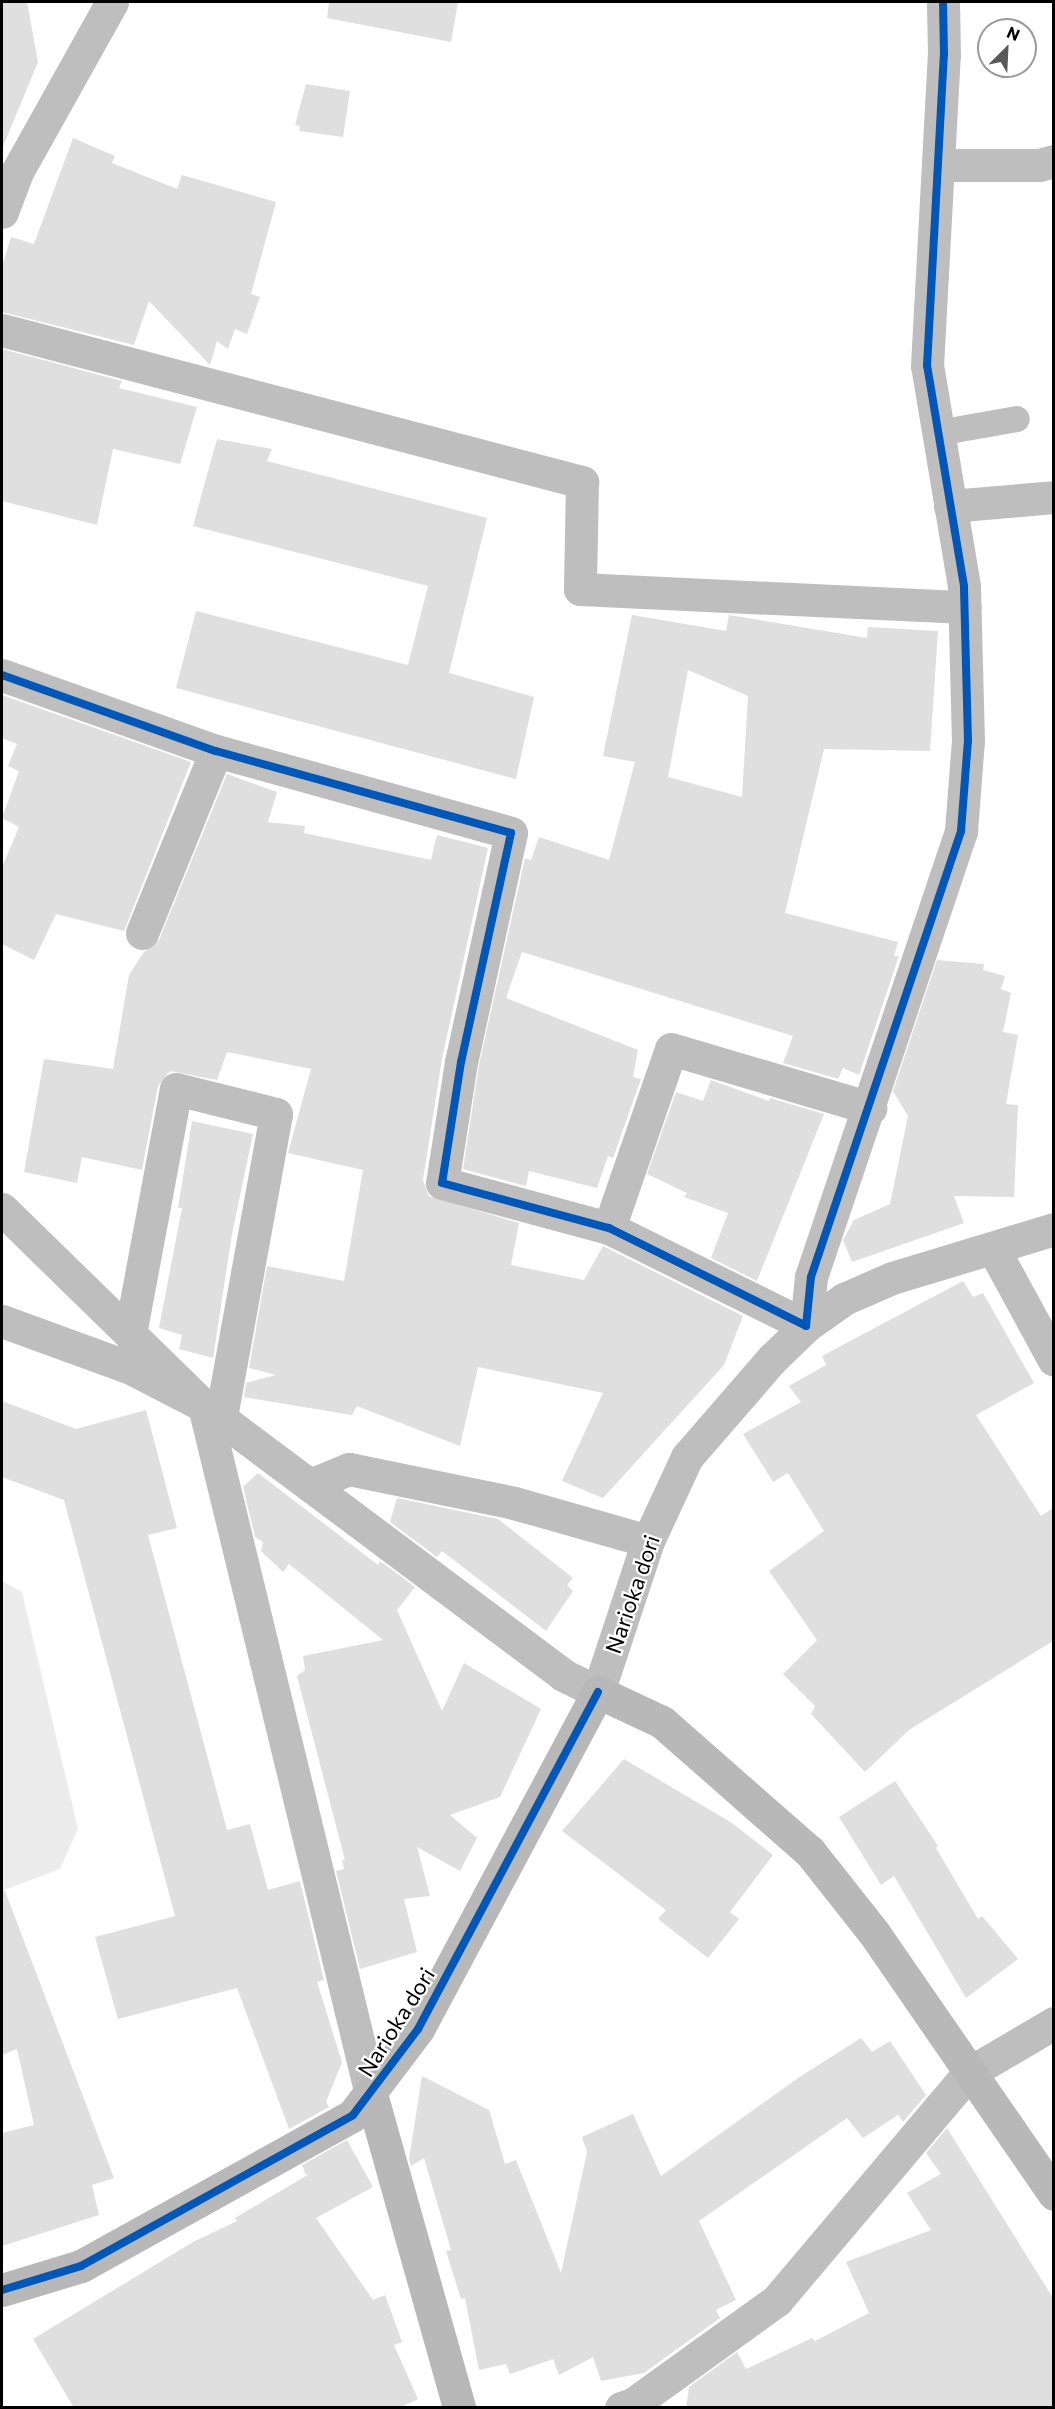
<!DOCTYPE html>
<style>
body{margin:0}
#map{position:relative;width:1055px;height:2409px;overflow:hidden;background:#fff;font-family:Commissioner,sans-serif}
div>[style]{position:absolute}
.green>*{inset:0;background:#ececec}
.building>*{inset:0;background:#dfdfdf}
.lane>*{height:26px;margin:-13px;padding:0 13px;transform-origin:13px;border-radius:13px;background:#bebebe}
.street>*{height:33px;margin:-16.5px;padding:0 16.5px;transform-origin:16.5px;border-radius:16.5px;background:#bebebe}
.secondary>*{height:33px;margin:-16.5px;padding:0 16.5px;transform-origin:16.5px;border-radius:16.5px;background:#b8b8b8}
.cycleway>*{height:8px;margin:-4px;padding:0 4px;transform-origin:4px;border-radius:4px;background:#0057b8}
span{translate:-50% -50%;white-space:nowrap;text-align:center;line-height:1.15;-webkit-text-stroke:4.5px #fff;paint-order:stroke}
.street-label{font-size:22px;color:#000}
.frame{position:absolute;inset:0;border:3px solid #000;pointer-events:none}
.north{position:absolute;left:977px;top:18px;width:60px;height:60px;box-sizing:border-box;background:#fff;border:2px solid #999;border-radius:50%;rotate:24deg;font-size:16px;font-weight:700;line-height:24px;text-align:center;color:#000}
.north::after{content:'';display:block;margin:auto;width:21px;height:27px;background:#595959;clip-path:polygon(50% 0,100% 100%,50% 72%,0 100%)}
</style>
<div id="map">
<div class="green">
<div style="clip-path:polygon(2px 1581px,22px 1592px,78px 1829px,60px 1869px,2px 1891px)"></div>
</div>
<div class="building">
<div style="clip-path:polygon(2px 2px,27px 2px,38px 62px,2px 149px)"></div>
<div style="clip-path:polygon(329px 2px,458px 2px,451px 42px,327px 18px)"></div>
<div style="clip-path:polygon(306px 84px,350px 91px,343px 137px,299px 131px,300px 126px,295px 125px)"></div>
<div style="clip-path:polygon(73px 138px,115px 156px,112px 163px,177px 189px,182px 175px,276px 202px,251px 294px,260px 297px,247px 334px,235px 329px,228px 349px,217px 341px,210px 365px,149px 301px,134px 345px,2px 312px,2px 267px,11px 237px,34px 244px)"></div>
<div style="clip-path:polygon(2px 349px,122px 381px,119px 388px,197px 407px,180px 464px,113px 449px,97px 525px,2px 501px)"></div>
<div style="clip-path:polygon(217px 439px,272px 449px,267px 461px,487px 518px,449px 673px,534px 697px,516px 779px,176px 688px,196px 611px,408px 665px,428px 586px,193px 526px)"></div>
<div style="clip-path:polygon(evenodd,632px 615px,726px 631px,729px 615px,867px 638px,868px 627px,938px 631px,930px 751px,824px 749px,785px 913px,898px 942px,894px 956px,899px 956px,859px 1075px,843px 1068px,838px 1079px,783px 1063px,793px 1036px,522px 952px,506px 998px,638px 1050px,633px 1077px,641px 1079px,613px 1158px,608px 1156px,597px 1188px,529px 1171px,526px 1186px,463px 1169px,479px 1065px,525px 858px,531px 860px,539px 837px,609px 860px,635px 762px,603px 756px,632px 615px,688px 670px,748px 696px,742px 797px,668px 777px,688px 670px)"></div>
<div style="clip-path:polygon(2px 695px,191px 762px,124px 931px,56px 914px,34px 960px,2px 944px,2px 867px,19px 827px,2px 818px,19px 771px,8px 766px,17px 744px,2px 738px)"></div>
<div style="clip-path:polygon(227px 774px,277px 792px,268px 822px,305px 826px,304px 833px,431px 860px,437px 835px,488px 848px,442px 1059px,423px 1180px,429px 1196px,519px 1223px,511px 1265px,584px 1280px,603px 1246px,743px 1316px,724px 1365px,603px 1498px,562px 1481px,603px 1393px,478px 1367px,460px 1446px,357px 1406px,352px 1415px,244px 1397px,246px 1383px,276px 1375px,249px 1368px,267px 1266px,344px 1281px,363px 1170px,288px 1153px,311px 1069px,227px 1052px,217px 1080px,170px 1071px,158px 1086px,142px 1170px,82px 1157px,77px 1183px,24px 1172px,44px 1059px,113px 1069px,129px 975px,144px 952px,159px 940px)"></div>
<div style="clip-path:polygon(937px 960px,984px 964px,983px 970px,1005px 976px,1001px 989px,1011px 993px,1003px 1032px,1018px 1035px,1006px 1104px,1018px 1105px,1014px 1197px,954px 1196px,964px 1223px,852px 1262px,843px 1240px,854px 1220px,890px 1204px,908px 1116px,893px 1091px)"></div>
<div style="clip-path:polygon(711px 1080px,769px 1101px,770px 1098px,824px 1114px,757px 1281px,711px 1258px,728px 1213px,684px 1197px,687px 1193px,647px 1174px,676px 1092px,703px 1101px)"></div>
<div style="clip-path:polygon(192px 1121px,253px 1134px,232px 1234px,213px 1358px,179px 1349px,182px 1335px,159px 1328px,182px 1208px,178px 1208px)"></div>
<div style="clip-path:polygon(963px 1281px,973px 1297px,983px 1293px,1034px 1383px,976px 1415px,1041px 1516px,1053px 1508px,1053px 1641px,909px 1730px,865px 1772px,811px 1714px,815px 1706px,783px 1674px,817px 1640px,769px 1571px,824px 1531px,788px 1473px,773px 1482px,743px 1434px,801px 1402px,789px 1386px,826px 1365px,822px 1356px)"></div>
<div style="clip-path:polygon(2px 1401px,76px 1429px,146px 1410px,177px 1528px,148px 1535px,227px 1830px,250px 1824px,268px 1890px,300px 1881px,324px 1980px,317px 1982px,342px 2062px,326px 2102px,329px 2107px,289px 2129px,237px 1988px,118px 2019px,95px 1937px,175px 1916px,64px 1500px,2px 1477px)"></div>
<div style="clip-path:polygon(258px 1473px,378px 1565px,380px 1561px,415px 1587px,397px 1610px,442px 1711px,464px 1663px,541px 1709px,500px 1797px,450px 1815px,477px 1838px,460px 1871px,417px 1847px,430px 1896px,404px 1899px,417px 1952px,360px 1969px,336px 1871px,344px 1869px,342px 1860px,345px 1860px,297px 1676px,305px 1670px,303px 1656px,383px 1640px,289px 1564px,283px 1572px,261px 1551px,263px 1542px,255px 1537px,243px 1487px)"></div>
<div style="clip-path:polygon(397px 1498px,498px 1519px,573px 1578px,567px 1585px,573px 1591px,546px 1631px,442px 1551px,437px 1557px,390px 1522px)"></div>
<div style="clip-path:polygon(624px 1759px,732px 1823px,773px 1855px,730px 1912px,739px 1919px,708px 1958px,658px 1919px,666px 1910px,562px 1831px)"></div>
<div style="clip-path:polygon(895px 1781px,938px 1846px,936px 1848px,978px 1919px,982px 1916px,1018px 1959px,966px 1998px,894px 1876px,881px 1885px,839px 1817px)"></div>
<div style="clip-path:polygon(2px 1891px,5px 1891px,114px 2178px,92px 2185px,99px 2215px,2px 2246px,2px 2133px,34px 2125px,17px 2049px,2px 2055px)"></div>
<div style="clip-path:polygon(861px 2038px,872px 2052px,890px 2041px,926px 2095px,903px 2122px,898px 2115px,863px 2138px,847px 2118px,699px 2221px,736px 2300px,716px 2310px,720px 2318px,644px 2373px,601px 2381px,593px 2357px,559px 2375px,553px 2359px,510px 2374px,506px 2364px,479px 2370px,465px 2298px,461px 2299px,446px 2251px,451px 2250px,424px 2158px,411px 2166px,409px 2159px,422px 2076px,489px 2110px,505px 2164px,516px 2160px,561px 2273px,587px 2152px,582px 2137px,633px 2114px,661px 2176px,798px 2078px)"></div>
<div style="clip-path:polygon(947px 2128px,1053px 2298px,1053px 2408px,686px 2408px,689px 2387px,737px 2352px,746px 2369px,812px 2338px,815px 2341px,869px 2313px,846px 2262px,931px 2230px,907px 2193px,941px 2174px,926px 2153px)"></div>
<div style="clip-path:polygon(347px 2140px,373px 2187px,316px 2218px,373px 2300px,385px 2295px,402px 2342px,394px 2345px,418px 2399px,399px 2408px,74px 2408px,33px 2339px,193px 2242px,237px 2221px,235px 2218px,311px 2173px,306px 2175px,302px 2165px)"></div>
</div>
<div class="lane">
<div style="left:938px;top:433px;width:80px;rotate:-10deg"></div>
</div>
<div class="street">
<div style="left:938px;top:165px;width:101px"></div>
<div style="left:1039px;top:165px;width:16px;rotate:-15deg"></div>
<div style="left:2px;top:212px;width:43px;rotate:-69.4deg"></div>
<div style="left:17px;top:172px;width:195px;rotate:-60.8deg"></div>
<div style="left:2px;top:330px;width:600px;rotate:14.69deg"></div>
<div style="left:582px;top:482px;width:107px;rotate:91.1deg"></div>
<div style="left:580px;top:589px;width:385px;rotate:2.7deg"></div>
<div style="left:950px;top:506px;width:104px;rotate:-4.9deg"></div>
<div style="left:2px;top:675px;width:227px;rotate:19.6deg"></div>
<div style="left:216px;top:751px;width:306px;rotate:15.5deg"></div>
<div style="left:511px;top:833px;width:234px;rotate:102.3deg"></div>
<div style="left:461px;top:1062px;width:122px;rotate:98.9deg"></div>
<div style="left:442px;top:1183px;width:173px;rotate:15.1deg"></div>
<div style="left:609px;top:1228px;width:220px;rotate:26.4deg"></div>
<div style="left:806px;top:1326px;width:49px;rotate:-84.2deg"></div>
<div style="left:811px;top:1277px;width:471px;rotate:-71.4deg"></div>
<div style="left:961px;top:831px;width:90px;rotate:-85.6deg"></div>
<div style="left:968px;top:741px;width:155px;rotate:-91.5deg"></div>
<div style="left:964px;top:586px;width:223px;rotate:-99.5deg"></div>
<div style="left:927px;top:366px;width:311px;rotate:-86.9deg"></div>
<div style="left:944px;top:55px;width:53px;rotate:-91.1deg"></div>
<div style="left:142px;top:933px;width:196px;rotate:-67.9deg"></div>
<div style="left:2px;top:1209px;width:282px;rotate:44.3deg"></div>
<div style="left:204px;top:1406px;width:449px;rotate:36.8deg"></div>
<div style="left:563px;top:1675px;width:39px;rotate:26deg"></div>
<div style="left:598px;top:1692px;width:159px;rotate:-71.7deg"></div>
<div style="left:648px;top:1541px;width:93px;rotate:-65.1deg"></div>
<div style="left:687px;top:1457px;width:130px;rotate:-49.1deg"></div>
<div style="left:772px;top:1359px;width:47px;rotate:-44.1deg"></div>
<div style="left:806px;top:1326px;width:47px;rotate:-35.4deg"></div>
<div style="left:844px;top:1299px;width:52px;rotate:-23.6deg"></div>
<div style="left:892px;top:1278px;width:169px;rotate:-16.8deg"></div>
<div style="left:609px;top:1228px;width:189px;rotate:-70.9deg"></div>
<div style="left:671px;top:1049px;width:208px;rotate:16.5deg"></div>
<div style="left:994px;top:1250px;width:125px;rotate:61.4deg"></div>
<div style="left:2px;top:1321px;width:140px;rotate:20.1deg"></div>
<div style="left:133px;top:1369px;width:80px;rotate:27.5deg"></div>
<div style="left:204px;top:1406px;width:708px;rotate:76.36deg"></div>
<div style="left:130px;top:1334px;width:249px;rotate:-79.4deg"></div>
<div style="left:176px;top:1089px;width:103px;rotate:14deg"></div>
<div style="left:276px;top:1114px;width:309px;rotate:100.3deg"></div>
<div style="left:310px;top:1485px;width:42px;rotate:-22.3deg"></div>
<div style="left:349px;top:1469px;width:168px;rotate:11.6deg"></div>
<div style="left:514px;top:1503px;width:139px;rotate:15.8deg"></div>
<div style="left:621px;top:2408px;width:13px;rotate:-18deg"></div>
<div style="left:633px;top:2404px;width:178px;rotate:-35.8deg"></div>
<div style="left:777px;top:2300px;width:297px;rotate:-49.8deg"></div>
<div style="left:969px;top:2073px;width:99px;rotate:-30.5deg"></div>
</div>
<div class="secondary">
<div style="left:371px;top:2094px;width:326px;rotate:74.3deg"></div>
<div style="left:2px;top:2290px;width:83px;rotate:-16.9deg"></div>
<div style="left:81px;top:2266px;width:311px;rotate:-29deg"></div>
<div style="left:353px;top:2115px;width:108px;rotate:-52.9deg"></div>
<div style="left:418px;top:2029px;width:382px;rotate:-61.9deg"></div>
<div style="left:598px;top:1692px;width:71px;rotate:25.1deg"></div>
<div style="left:662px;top:1722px;width:197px;rotate:41.3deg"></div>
<div style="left:810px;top:1852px;width:103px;rotate:51.7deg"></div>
<div style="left:874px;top:1933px;width:317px;rotate:55.4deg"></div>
</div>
<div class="cycleway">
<div style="left:2px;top:675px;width:227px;rotate:19.6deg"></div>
<div style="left:216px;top:751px;width:306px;rotate:15.5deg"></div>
<div style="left:511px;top:833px;width:234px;rotate:102.3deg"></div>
<div style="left:461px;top:1062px;width:122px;rotate:98.9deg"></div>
<div style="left:442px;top:1183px;width:173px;rotate:15.1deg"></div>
<div style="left:609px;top:1228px;width:220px;rotate:26.4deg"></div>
<div style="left:806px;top:1326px;width:49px;rotate:-84.2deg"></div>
<div style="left:811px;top:1277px;width:471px;rotate:-71.4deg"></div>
<div style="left:961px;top:831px;width:90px;rotate:-85.6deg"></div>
<div style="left:968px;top:741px;width:155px;rotate:-91.5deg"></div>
<div style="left:964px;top:586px;width:223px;rotate:-99.5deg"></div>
<div style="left:927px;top:366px;width:311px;rotate:-86.9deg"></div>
<div style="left:944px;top:55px;width:53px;rotate:-91.1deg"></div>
<div style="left:2px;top:2290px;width:83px;rotate:-16.9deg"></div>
<div style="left:81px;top:2266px;width:311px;rotate:-29deg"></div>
<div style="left:353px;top:2115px;width:108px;rotate:-52.9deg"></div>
<div style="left:418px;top:2029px;width:382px;rotate:-61.9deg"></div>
</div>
<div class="street-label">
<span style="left:632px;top:1594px;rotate:-71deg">Narioka dori</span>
<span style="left:396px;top:2022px;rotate:-58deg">Narioka dori</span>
</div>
<div class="frame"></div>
<div class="north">N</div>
</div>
